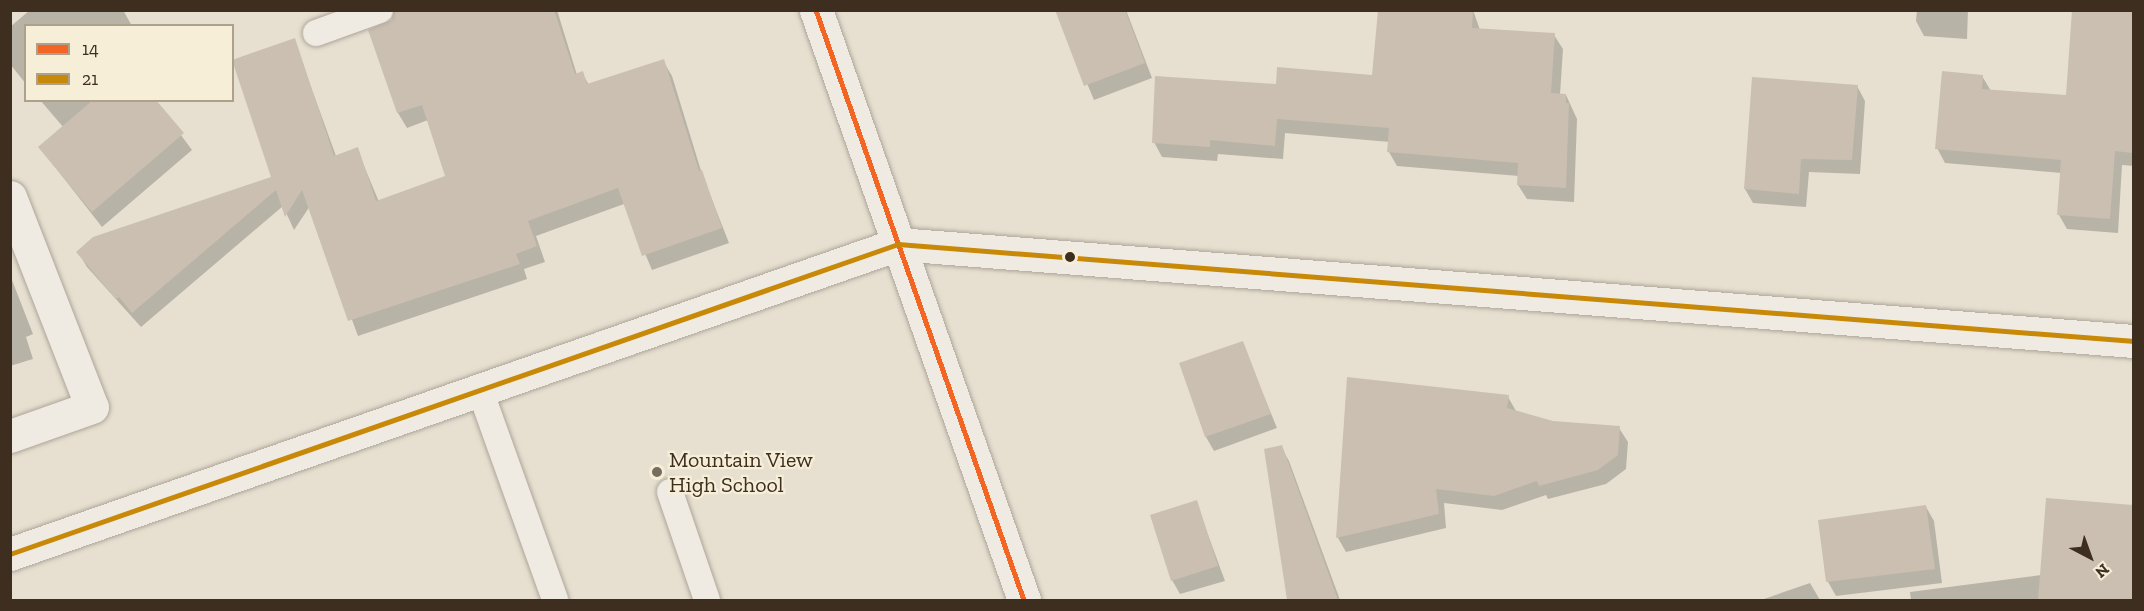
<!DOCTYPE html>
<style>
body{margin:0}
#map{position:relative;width:2144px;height:611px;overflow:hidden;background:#e7e0d1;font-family:"Zilla Slab",serif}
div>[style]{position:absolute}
.shadow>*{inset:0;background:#0003}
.building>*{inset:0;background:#cbbfb2}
.roads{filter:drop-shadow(0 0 2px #ada599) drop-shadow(0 0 2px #ada599)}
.lane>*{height:26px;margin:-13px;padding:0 13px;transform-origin:13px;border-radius:13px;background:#efebe3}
.street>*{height:33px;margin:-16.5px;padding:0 16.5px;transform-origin:16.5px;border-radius:16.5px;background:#efebe3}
.secondary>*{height:33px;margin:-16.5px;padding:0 16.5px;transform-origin:16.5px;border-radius:16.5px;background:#efebe3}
.bus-1>*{height:4.5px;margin:-2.25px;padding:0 2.25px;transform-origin:2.25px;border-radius:2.25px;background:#f26522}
.bus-2>*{height:4.5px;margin:-2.25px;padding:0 2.25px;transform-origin:2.25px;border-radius:2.25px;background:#c88808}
.dots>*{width:16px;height:16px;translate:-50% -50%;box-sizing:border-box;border:3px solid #f7eed8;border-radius:50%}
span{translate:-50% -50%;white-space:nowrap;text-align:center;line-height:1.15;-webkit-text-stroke:4.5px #f7eed8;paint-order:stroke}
.poi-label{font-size:22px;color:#3d2e20}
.left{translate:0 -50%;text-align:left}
.frame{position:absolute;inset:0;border:12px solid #3d2e20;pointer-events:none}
.legend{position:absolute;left:24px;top:24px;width:210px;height:78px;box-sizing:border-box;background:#f7eed8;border:2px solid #ada18e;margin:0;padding:8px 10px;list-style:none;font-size:18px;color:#3d2e20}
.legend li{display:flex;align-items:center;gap:12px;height:30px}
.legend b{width:30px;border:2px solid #ada18e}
.north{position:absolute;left:2060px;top:527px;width:60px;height:60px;-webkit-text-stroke:4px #f7eed8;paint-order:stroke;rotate:139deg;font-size:16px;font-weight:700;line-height:24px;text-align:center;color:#3d2e20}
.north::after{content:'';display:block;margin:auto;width:21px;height:27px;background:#3d2e20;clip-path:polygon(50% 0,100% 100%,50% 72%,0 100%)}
</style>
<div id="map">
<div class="shadow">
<div style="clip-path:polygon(30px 10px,123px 10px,132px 26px,26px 26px,26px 84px,10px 64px,10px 27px)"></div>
<div style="clip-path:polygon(393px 10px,557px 10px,577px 75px,582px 73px,589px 85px,663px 61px,672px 76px,702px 174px,729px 243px,652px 270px,624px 204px,536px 236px,545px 262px,524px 269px,527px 279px,358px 336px,310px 206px,294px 230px,283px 206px,141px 327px,87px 267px,78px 252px,273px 178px,294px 40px,336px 156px,357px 149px,379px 202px,447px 177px,428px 120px,407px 128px,398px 113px)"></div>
<div style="clip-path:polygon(1062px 10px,1126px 10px,1152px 78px,1094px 100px,1057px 12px)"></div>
<div style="clip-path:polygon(1380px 10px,1473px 10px,1480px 30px,1554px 35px,1563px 49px,1560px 95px,1566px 95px,1577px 119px,1574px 202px,1527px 199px,1518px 185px,1519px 176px,1397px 166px,1389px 152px,1390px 142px,1285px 133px,1283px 159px,1218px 154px,1217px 161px,1162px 157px,1154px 142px,1277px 86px,1374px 77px)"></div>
<div style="clip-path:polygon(1917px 10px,1968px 10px,1967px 39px,1924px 36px,1916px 21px)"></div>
<div style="clip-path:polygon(2073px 10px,2134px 10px,2134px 166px,2122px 165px,2118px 233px,2067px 229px,2059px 215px,2062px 173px,1945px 163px,1937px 148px,1982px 76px,1991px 91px,2067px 96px)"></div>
<div style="clip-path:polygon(1857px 86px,1865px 101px,1860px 174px,1809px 172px,1806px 207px,1753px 203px,1745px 189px)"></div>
<div style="clip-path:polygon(40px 100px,155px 100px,192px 150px,102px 227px,40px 148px,64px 128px)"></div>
<div style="clip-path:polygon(10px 275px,33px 334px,26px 337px,33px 359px,10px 366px)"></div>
<div style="clip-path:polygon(1242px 343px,1277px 428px,1214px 451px,1206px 437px)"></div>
<div style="clip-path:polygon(1349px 379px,1508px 397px,1516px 411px,1553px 422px,1619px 428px,1628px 442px,1626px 469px,1606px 484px,1548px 499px,1546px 495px,1502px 510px,1444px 503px,1446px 528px,1346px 552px,1338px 538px)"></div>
<div style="clip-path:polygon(1281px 447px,1289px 461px,1340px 600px,1288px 600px,1265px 451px)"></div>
<div style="clip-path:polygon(2048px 499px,2134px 507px,2134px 600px,1911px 600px,1910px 592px,2041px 575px)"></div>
<div style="clip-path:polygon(1196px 502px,1225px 581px,1180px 594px,1172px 580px)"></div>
<div style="clip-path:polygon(1926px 507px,1934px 521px,1942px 583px,1836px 596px,1828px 582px,1820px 521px)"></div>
<div style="clip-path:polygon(1810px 583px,1820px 600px,1761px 600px)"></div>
</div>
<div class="building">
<div style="clip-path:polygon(395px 10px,554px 10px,575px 74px,583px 71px,587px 84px,664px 59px,699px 171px,702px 170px,722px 228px,642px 256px,618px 188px,528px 221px,537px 246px,516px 254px,520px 264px,348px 321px,302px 190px,285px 217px,276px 190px,132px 313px,119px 297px,116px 299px,76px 252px,93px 237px,271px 177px,232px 60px,295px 38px,334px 156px,358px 147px,376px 201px,445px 176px,422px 105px,397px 113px,368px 30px,391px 20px)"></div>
<div style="clip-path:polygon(1055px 10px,1125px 10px,1145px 63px,1084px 86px)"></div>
<div style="clip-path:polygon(1378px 10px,1473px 10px,1472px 28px,1555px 33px,1551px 93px,1566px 94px,1566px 103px,1569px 103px,1566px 188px,1517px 185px,1518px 163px,1387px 152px,1389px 128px,1277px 119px,1275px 146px,1210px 140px,1210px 147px,1152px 143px,1155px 76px,1276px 84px,1277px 67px,1372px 75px)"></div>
<div style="clip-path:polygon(2072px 10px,2133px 10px,2133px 153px,2115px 151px,2110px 219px,2057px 215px,2061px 160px,1935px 149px,1942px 71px,1983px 75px,1982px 89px,2066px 95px)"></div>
<div style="clip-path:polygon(1752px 77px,1858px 85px,1852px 160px,1801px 159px,1799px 194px,1744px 189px)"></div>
<div style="clip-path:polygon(93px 100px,156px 100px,184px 133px,92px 212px,38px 147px)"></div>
<div style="clip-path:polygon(1243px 341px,1271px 414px,1205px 437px,1179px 363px)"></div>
<div style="clip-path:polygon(1347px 377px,1509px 395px,1507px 408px,1553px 421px,1620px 426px,1618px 455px,1598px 470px,1539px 486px,1537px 481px,1494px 496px,1436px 489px,1439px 514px,1336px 538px)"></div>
<div style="clip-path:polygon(1282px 445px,1338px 600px,1287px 600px,1264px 449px)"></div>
<div style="clip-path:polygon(2046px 498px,2133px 505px,2133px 600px,2038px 600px)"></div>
<div style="clip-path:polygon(1197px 500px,1218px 566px,1171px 581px,1150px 515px)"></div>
<div style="clip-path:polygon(1926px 505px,1935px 569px,1826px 582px,1818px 520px)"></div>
</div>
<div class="roads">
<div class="lane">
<div style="left:316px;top:33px;width:68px;rotate:-19.8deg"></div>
<div style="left:480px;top:390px;width:223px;rotate:70.3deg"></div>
<div style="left:670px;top:492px;width:114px;rotate:71.1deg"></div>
</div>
<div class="street">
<div style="left:10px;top:197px;width:225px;rotate:68.7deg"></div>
<div style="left:92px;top:407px;width:87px;rotate:160.5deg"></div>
</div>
<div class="secondary">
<div style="left:816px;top:10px;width:626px;rotate:70.58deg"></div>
<div style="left:10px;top:554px;width:941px;rotate:-19.24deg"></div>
<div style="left:898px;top:244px;width:1240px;rotate:4.49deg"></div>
</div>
</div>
<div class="bus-1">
<div style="left:816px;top:10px;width:626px;rotate:70.58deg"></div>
</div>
<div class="bus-2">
<div style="left:10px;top:554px;width:941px;rotate:-19.24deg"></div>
<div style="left:898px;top:244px;width:1240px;rotate:4.49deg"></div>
</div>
<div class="dots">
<div style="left:1070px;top:257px;background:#3d2e20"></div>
<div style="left:657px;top:472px;background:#786c5e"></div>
</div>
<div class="poi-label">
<span class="left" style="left:669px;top:472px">Mountain View<br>High School</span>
</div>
<div class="frame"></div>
<ul class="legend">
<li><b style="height:8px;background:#f26522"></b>14</li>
<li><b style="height:8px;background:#c88808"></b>21</li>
</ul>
<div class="north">N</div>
</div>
